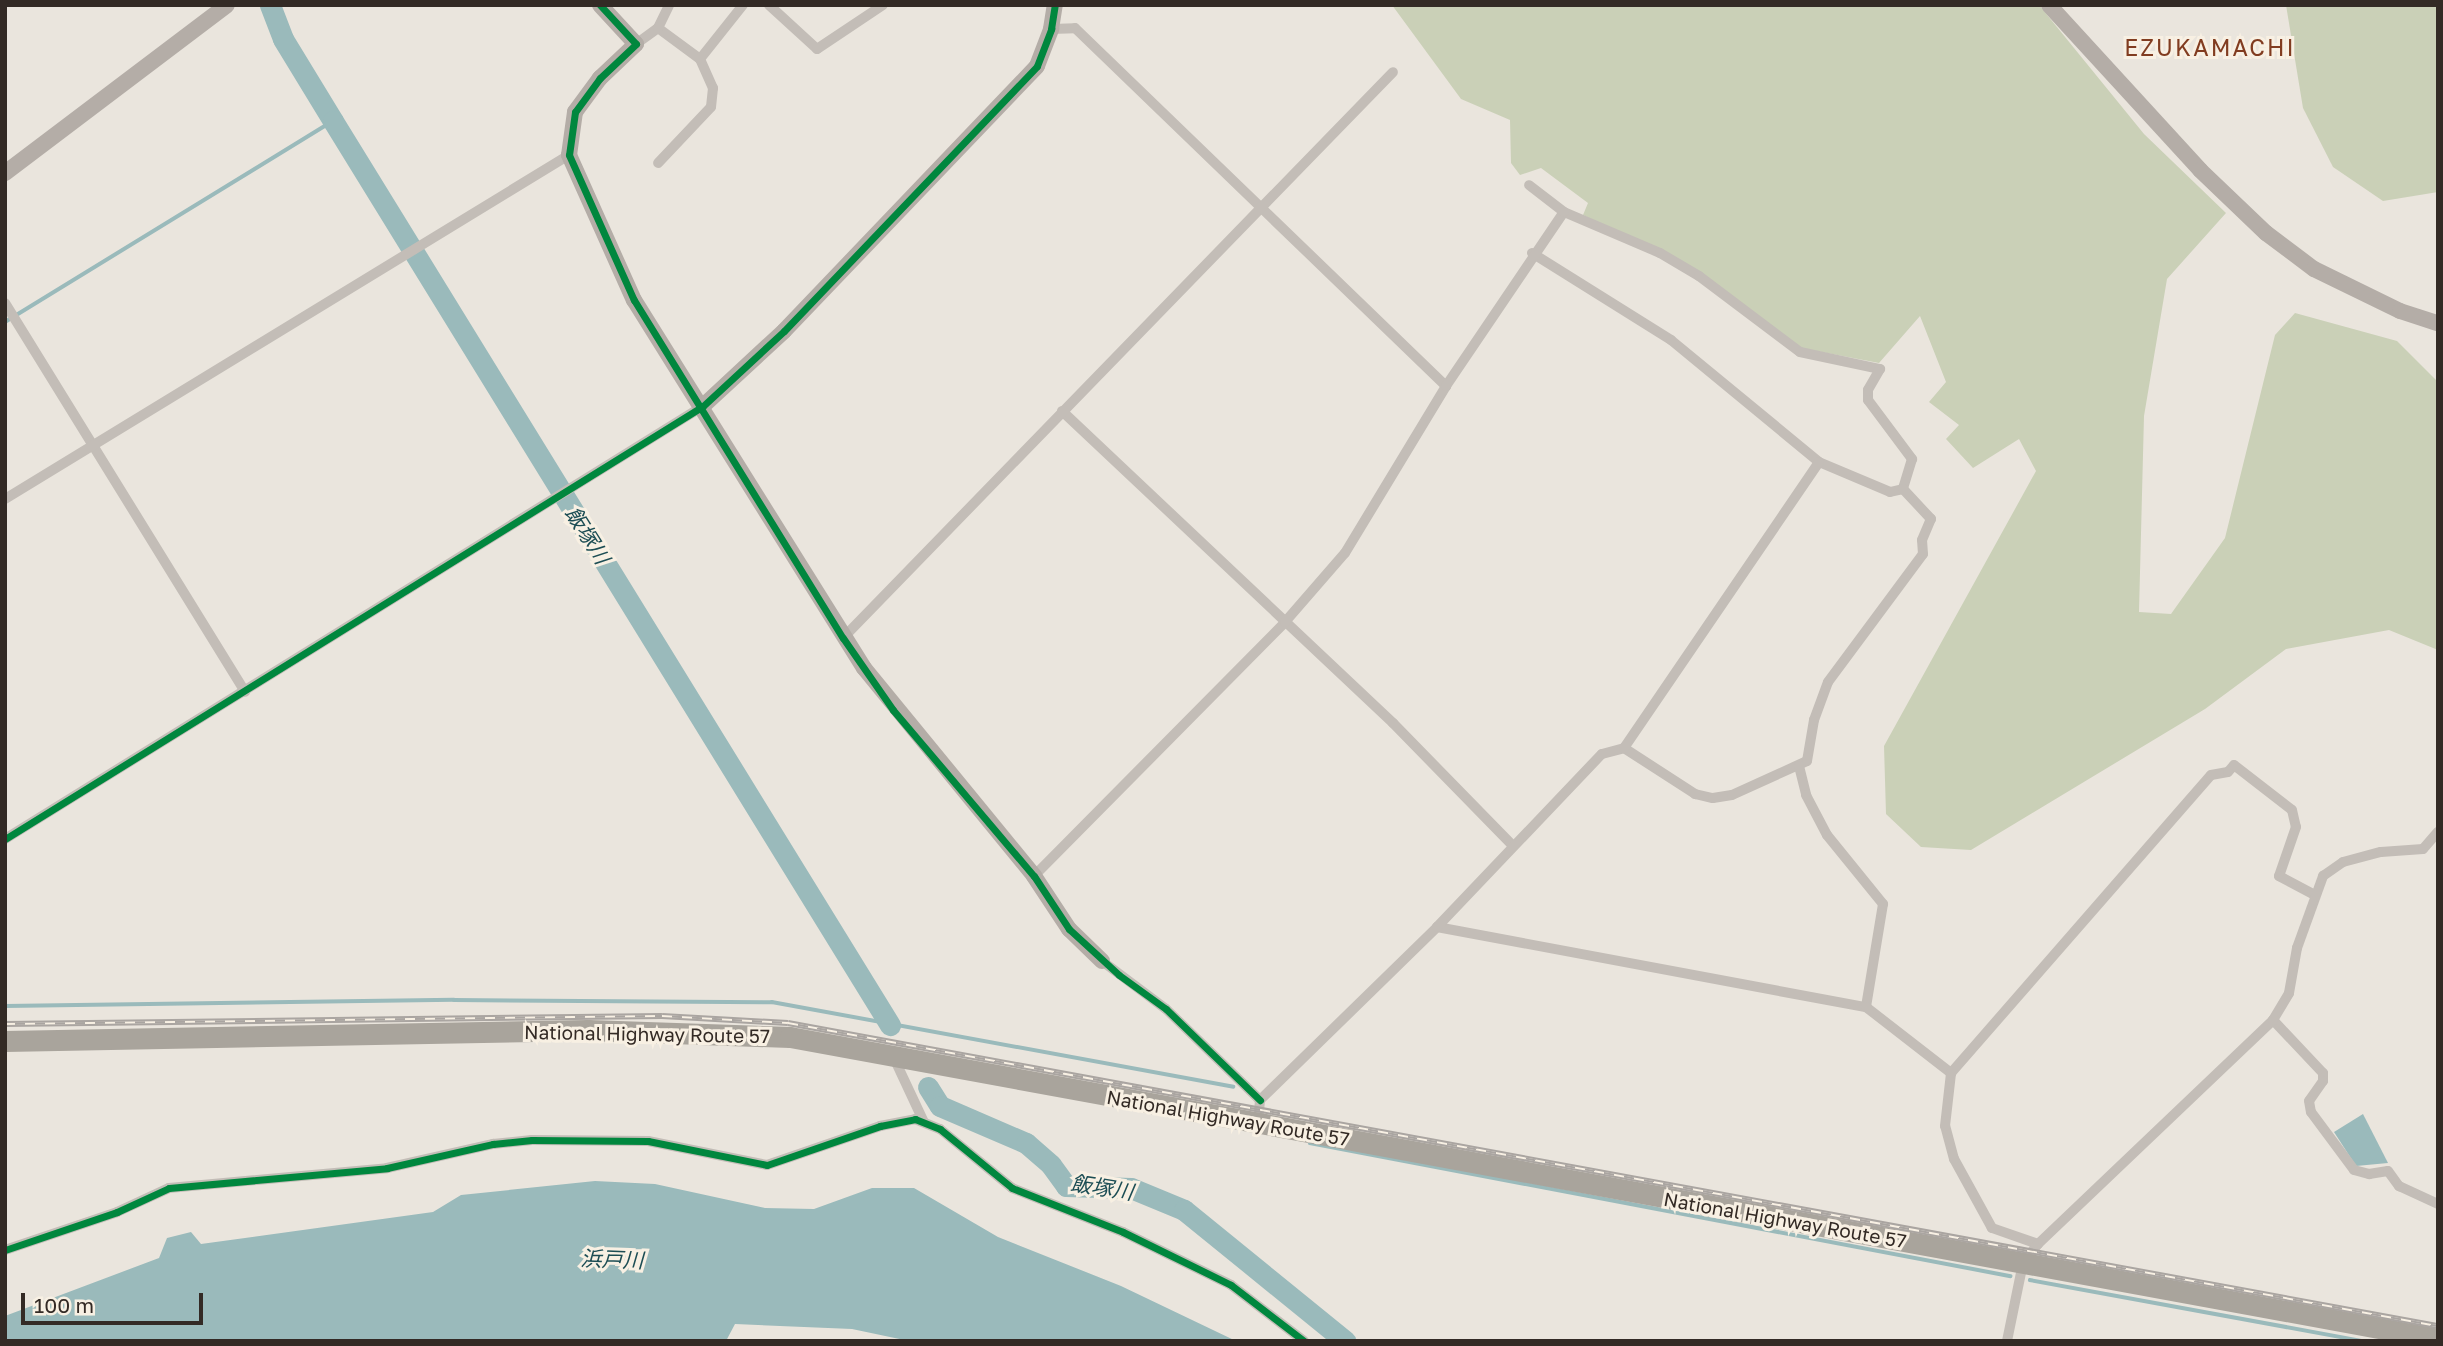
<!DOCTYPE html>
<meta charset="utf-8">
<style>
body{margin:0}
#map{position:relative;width:2443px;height:1346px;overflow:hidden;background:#eae5dd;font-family:"Golos Text","Noto Sans JP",sans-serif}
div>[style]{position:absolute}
.green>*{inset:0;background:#cad0b7}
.water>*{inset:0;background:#9ababb}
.stream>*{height:3.5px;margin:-1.75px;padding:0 1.75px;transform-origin:1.75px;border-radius:1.75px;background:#9ababb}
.river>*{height:21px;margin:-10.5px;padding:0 10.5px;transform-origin:10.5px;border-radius:10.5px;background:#9ababb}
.street>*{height:10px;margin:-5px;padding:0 5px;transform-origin:5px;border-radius:5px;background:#c3bdb7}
.secondary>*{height:16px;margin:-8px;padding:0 8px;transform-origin:8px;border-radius:8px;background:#b4ada7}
.highway>*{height:21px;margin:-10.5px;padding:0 10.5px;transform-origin:10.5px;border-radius:10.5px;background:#a9a49c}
.rail>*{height:6px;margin-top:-3px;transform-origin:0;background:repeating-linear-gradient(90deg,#f8f0e3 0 10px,#aaa5a1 0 20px);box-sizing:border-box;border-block:2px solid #aaa5a1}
.cycleway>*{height:7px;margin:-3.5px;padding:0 3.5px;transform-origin:3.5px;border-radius:3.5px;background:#00873e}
span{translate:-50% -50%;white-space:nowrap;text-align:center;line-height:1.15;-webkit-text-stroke:6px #f8f0e3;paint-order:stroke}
.street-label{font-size:19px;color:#332a25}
.water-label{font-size:21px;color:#1c4d54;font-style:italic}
.quarter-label{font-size:23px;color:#813c20;letter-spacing:2px}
.frame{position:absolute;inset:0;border:7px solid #332a25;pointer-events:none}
.scale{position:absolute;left:21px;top:1293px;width:182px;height:32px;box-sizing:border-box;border:4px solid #332a25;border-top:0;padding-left:9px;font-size:21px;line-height:24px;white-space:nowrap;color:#332a25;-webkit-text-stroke:5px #f8f0e3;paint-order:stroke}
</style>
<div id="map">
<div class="green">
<div style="clip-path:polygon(1392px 5px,2039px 5px,2144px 134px,2226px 213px,2167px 279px,2144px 416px,2139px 612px,2171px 614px,2225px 538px,2275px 335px,2295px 313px,2397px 341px,2438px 382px,2438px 650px,2389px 630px,2286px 649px,2205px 709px,1971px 850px,1921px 847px,1886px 814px,1884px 746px,2036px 471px,2019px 439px,1973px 468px,1946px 439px,1959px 425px,1929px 402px,1946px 382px,1920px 316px,1879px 363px,1801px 348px,1700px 272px,1583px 215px,1588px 203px,1541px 168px,1520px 175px,1511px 163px,1510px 120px,1461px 99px)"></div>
<div style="clip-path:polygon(2286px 5px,2438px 5px,2438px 192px,2383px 201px,2333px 167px,2303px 108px)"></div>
</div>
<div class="water">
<div style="clip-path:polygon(2363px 1114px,2388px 1163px,2356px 1166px,2334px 1132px)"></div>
<div style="clip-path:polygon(595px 1181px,655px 1184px,765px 1208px,814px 1209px,872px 1188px,914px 1188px,998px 1237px,1121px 1286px,1236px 1341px,909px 1341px,852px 1329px,735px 1324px,726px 1341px,5px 1341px,5px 1316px,159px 1258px,167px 1238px,191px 1232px,201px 1244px,433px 1212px,461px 1195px)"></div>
</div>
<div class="stream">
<div style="left:5px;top:322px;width:385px;rotate:-31.5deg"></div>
<div style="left:5px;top:1006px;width:449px;rotate:-0.8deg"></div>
<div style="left:454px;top:1000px;width:318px;rotate:0.4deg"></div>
<div style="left:772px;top:1002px;width:469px;rotate:10.4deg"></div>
<div style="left:1310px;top:1143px;width:713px;rotate:10.76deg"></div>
<div style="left:2030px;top:1280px;width:338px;rotate:10.4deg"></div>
</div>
<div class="river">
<div style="left:270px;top:5px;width:36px;rotate:69deg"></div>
<div style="left:283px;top:39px;width:96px;rotate:58.6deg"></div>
<div style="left:333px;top:121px;width:1062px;rotate:58.36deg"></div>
<div style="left:928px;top:1087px;width:22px;rotate:58deg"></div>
<div style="left:940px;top:1106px;width:94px;rotate:23.3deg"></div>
<div style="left:1026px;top:1143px;width:33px;rotate:41deg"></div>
<div style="left:1051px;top:1165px;width:26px;rotate:54deg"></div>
<div style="left:1066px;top:1186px;width:65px;rotate:1.8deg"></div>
<div style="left:1131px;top:1188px;width:57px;rotate:22.5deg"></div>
<div style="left:1184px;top:1210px;width:208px;rotate:39.1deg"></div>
</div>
<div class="street">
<div style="left:769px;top:5px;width:65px;rotate:42.5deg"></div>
<div style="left:817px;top:49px;width:79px;rotate:-33.7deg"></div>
<div style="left:658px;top:28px;width:52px;rotate:36.4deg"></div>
<div style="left:700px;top:59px;width:32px;rotate:66deg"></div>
<div style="left:713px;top:88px;width:19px;rotate:96deg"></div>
<div style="left:711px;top:107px;width:77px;rotate:133.4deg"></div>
<div style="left:1051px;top:29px;width:24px;rotate:-2deg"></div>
<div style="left:1075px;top:28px;width:516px;rotate:43.98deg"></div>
<div style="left:636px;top:44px;width:27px;rotate:-36deg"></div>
<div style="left:658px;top:28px;width:25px;rotate:-64deg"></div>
<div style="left:700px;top:59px;width:69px;rotate:-51.5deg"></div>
<div style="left:1564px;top:212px;width:104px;rotate:23.1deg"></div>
<div style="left:1660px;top:253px;width:45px;rotate:30.5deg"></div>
<div style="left:1699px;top:276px;width:126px;rotate:37deg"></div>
<div style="left:1800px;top:352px;width:82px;rotate:12deg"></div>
<div style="left:1880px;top:369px;width:24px;rotate:120deg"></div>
<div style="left:1868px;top:390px;width:10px;rotate:90deg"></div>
<div style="left:1868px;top:400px;width:74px;rotate:53.3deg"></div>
<div style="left:1912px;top:459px;width:31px;rotate:107deg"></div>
<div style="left:1532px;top:253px;width:164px;rotate:32deg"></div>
<div style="left:1671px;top:340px;width:192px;rotate:39.5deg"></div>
<div style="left:1819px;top:462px;width:77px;rotate:22.9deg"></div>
<div style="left:1890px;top:492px;width:13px;rotate:-13deg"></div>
<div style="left:5px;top:303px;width:457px;rotate:58.3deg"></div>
<div style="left:1062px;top:411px;width:455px;rotate:43.3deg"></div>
<div style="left:1393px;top:723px;width:172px;rotate:45.7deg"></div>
<div style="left:5px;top:499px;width:661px;rotate:-31.38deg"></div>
<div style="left:843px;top:638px;width:789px;rotate:-45.82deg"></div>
<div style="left:1624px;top:748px;width:85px;rotate:32.9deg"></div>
<div style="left:1695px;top:794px;width:18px;rotate:13deg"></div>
<div style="left:1713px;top:798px;width:19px;rotate:-9deg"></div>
<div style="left:1732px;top:795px;width:82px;rotate:-24.4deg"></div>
<div style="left:1807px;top:761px;width:42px;rotate:-80.3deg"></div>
<div style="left:1814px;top:720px;width:40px;rotate:-69.8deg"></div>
<div style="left:1828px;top:682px;width:159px;rotate:-53.4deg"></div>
<div style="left:1923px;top:554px;width:14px;rotate:-94deg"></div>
<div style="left:1922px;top:540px;width:23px;rotate:-67deg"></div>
<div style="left:1931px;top:519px;width:41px;rotate:-133deg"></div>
<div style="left:1799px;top:766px;width:30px;rotate:76deg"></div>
<div style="left:1806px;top:795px;width:45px;rotate:62.3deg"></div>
<div style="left:1827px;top:835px;width:89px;rotate:50.9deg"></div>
<div style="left:1883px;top:904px;width:104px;rotate:99.4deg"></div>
<div style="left:5px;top:839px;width:821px;rotate:-31.81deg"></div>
<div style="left:1034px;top:876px;width:357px;rotate:-45.3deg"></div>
<div style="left:1285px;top:622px;width:91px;rotate:-49deg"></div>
<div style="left:1345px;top:553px;width:195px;rotate:-58.8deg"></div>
<div style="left:1446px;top:386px;width:210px;rotate:-55.9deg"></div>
<div style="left:1564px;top:212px;width:44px;rotate:-142.4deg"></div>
<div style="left:1437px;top:927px;width:436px;rotate:10.6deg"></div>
<div style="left:1866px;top:1007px;width:108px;rotate:37.8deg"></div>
<div style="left:1102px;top:961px;width:80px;rotate:36.9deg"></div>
<div style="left:1166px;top:1009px;width:131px;rotate:44.1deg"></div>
<div style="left:2273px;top:1020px;width:73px;rotate:46.7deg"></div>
<div style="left:2323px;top:1073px;width:8px;rotate:90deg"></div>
<div style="left:2323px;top:1081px;width:24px;rotate:125deg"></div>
<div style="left:2309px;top:1101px;width:11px;rotate:80deg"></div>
<div style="left:2311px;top:1112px;width:72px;rotate:53.4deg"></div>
<div style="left:2354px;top:1170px;width:16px;rotate:15deg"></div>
<div style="left:2369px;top:1174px;width:19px;rotate:-9deg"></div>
<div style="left:2388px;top:1171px;width:19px;rotate:54deg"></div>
<div style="left:2399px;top:1186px;width:43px;rotate:24.8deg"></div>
<div style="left:893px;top:1056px;width:71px;rotate:64.9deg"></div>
<div style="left:1258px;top:1123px;width:23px;rotate:-85deg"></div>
<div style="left:1260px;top:1100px;width:248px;rotate:-44.3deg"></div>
<div style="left:1437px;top:927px;width:239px;rotate:-46.4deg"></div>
<div style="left:1602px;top:754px;width:23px;rotate:-15deg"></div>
<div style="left:1624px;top:748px;width:346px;rotate:-55.7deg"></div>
<div style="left:2038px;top:1244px;width:49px;rotate:-160.8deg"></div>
<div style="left:1992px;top:1228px;width:79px;rotate:-118.8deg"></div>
<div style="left:1954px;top:1159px;width:34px;rotate:-105deg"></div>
<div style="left:1945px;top:1126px;width:53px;rotate:-83.5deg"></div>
<div style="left:1951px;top:1073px;width:395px;rotate:-48.9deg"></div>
<div style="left:2211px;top:775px;width:17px;rotate:-10deg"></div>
<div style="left:2228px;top:772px;width:9px;rotate:-49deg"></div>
<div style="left:2234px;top:765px;width:73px;rotate:37.8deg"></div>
<div style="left:2292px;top:810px;width:17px;rotate:77deg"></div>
<div style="left:2296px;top:827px;width:52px;rotate:109.1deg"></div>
<div style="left:2279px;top:876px;width:40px;rotate:28deg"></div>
<div style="left:5px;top:1250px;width:118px;rotate:-18.7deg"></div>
<div style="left:117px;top:1212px;width:57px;rotate:-24.8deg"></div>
<div style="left:169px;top:1188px;width:219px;rotate:-5.2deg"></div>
<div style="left:387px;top:1168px;width:109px;rotate:-12.8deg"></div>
<div style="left:493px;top:1144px;width:39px;rotate:-6deg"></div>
<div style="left:532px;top:1140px;width:116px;rotate:0.5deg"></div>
<div style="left:648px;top:1141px;width:121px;rotate:11.4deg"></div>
<div style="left:767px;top:1165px;width:120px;rotate:-19deg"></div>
<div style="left:880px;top:1126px;width:36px;rotate:-11deg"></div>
<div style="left:915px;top:1119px;width:27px;rotate:22deg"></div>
<div style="left:940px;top:1129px;width:93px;rotate:39.3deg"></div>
<div style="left:1012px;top:1188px;width:119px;rotate:21.6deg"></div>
<div style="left:1123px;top:1232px;width:120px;rotate:26.1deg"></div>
<div style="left:1231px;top:1285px;width:92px;rotate:37.5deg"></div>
<div style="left:2007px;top:1341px;width:80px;rotate:-78.4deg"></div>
<div style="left:2023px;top:1263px;width:24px;rotate:-52deg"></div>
<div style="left:2038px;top:1244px;width:325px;rotate:-43.6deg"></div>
<div style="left:2273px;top:1020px;width:31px;rotate:-59deg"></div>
<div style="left:2289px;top:993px;width:46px;rotate:-79.9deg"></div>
<div style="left:2297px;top:948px;width:77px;rotate:-70.1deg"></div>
<div style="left:2323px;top:876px;width:24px;rotate:-35deg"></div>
<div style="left:2343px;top:862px;width:39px;rotate:-15deg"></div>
<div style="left:2381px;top:852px;width:42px;rotate:-4.1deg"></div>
<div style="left:2423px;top:849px;width:23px;rotate:-49deg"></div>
</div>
<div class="secondary">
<div style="left:600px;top:5px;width:53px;rotate:47.3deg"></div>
<div style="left:636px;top:44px;width:50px;rotate:136.6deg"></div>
<div style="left:600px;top:78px;width:42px;rotate:126.3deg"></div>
<div style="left:575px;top:112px;width:43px;rotate:97.9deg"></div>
<div style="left:569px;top:155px;width:159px;rotate:65.9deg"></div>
<div style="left:634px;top:300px;width:434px;rotate:58deg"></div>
<div style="left:864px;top:668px;width:269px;rotate:50.7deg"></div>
<div style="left:1034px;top:876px;width:64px;rotate:56.6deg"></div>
<div style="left:1069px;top:929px;width:46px;rotate:44.1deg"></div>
<div style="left:2049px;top:5px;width:224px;rotate:47.5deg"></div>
<div style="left:2200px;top:170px;width:91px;rotate:43.7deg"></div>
<div style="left:2266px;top:233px;width:60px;rotate:36.9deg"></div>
<div style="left:2314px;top:269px;width:96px;rotate:26deg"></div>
<div style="left:2400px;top:311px;width:40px;rotate:18deg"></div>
<div style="left:5px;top:173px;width:278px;rotate:-37.1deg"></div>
<div style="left:703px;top:406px;width:110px;rotate:-42.8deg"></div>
<div style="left:784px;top:331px;width:366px;rotate:-46.3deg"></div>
<div style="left:1037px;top:66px;width:40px;rotate:-69deg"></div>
<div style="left:1051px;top:29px;width:24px;rotate:-81deg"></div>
</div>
<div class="highway">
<div style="left:5px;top:1041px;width:583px;rotate:-1.08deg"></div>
<div style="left:588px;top:1030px;width:202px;rotate:2deg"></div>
<div style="left:790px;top:1037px;width:1675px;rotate:10.38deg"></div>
</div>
<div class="rail">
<div style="left:5px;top:1024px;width:657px;rotate:-0.7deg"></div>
<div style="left:662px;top:1016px;width:126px;rotate:3.2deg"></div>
<div style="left:788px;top:1023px;width:1678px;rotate:10.41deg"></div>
</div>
<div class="cycleway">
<div style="left:600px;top:5px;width:53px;rotate:47.3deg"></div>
<div style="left:636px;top:44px;width:50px;rotate:136.6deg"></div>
<div style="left:600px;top:78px;width:42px;rotate:126.3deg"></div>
<div style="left:575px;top:112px;width:43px;rotate:97.9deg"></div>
<div style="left:569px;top:155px;width:159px;rotate:65.9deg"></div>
<div style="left:634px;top:300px;width:397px;rotate:58.3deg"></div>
<div style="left:843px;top:638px;width:88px;rotate:55.2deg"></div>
<div style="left:893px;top:710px;width:218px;rotate:49.7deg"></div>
<div style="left:1034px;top:876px;width:64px;rotate:56.6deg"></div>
<div style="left:1069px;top:929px;width:68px;rotate:42.6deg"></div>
<div style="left:1119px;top:975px;width:58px;rotate:35.9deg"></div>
<div style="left:1166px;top:1009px;width:131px;rotate:44.1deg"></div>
<div style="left:5px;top:839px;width:821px;rotate:-31.81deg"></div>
<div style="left:703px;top:406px;width:110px;rotate:-42.8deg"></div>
<div style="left:784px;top:331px;width:366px;rotate:-46.3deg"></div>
<div style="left:1037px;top:66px;width:40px;rotate:-69deg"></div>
<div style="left:1051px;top:29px;width:24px;rotate:-81deg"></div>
<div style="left:5px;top:1250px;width:118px;rotate:-18.7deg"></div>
<div style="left:117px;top:1212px;width:57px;rotate:-24.8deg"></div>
<div style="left:169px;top:1188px;width:219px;rotate:-5.2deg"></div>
<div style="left:387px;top:1168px;width:109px;rotate:-12.8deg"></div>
<div style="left:493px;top:1144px;width:39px;rotate:-6deg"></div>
<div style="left:532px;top:1140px;width:116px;rotate:0.5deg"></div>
<div style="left:648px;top:1141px;width:121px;rotate:11.4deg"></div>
<div style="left:767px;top:1165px;width:120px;rotate:-19deg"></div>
<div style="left:880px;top:1126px;width:36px;rotate:-11deg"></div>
<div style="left:915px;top:1119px;width:27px;rotate:22deg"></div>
<div style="left:940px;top:1129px;width:93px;rotate:39.3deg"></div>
<div style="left:1012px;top:1188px;width:119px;rotate:21.6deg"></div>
<div style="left:1123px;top:1232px;width:120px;rotate:26.1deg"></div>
<div style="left:1231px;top:1285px;width:92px;rotate:37.5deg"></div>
</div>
<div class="street-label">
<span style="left:647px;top:1034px;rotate:1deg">National Highway Route 57</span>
<span style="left:1228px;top:1118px;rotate:10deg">National Highway Route 57</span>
<span style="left:1785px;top:1220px;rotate:10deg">National Highway Route 57</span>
</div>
<div class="water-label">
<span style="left:588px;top:535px;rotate:58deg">飯塚川</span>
<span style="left:1102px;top:1187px;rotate:9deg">飯塚川</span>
<span style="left:612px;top:1259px;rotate:2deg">浜戸川</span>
</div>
<div class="quarter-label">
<span style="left:2210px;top:47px">EZUKAMACHI</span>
</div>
<div class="frame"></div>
<div class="scale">100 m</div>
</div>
